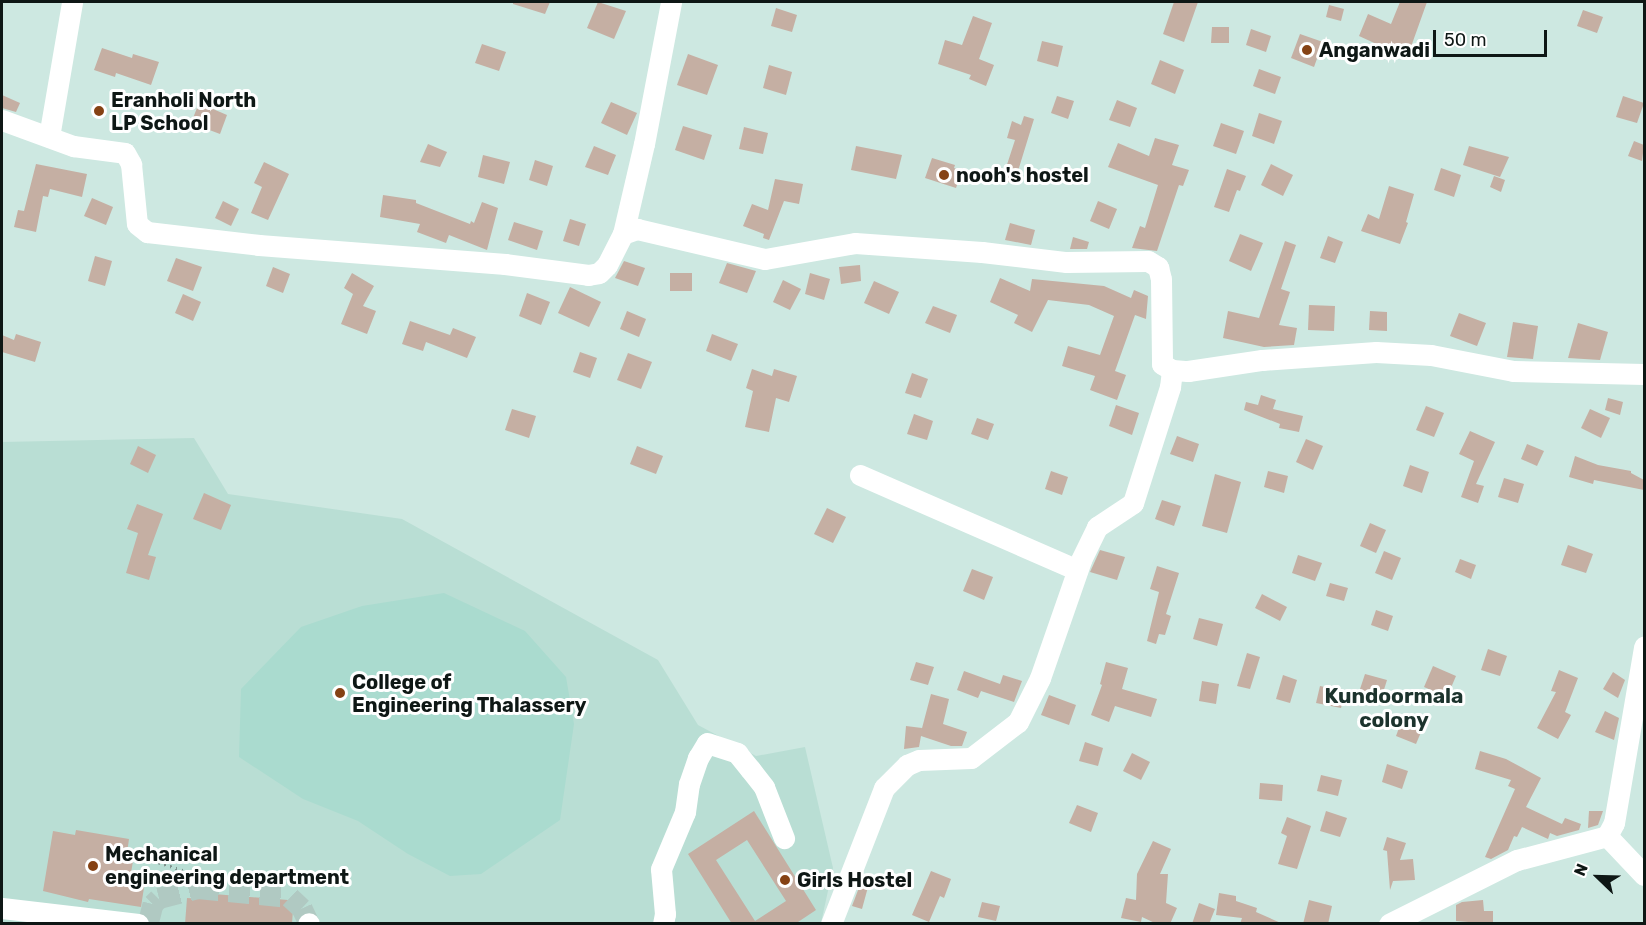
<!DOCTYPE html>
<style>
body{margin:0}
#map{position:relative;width:1646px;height:925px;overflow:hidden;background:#cde8e1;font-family:Rubik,sans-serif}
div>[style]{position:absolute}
.built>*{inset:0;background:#b9ded4}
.green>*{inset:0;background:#aadbcf}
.building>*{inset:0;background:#c5afa3}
.minor-tunnel>*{height:21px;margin-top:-10.5px;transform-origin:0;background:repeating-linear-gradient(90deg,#b0c9c2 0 21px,transparent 0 31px)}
.path>*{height:3px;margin-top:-1.5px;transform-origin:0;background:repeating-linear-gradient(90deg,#7f928d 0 1.5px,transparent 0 6px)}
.minor>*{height:21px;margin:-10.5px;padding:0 10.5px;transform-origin:10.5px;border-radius:10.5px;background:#fff}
.dots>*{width:16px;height:16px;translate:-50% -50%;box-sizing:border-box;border:3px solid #fff;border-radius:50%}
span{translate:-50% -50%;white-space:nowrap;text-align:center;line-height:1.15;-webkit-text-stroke:6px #fff;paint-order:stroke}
.poi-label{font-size:20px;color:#0e1715;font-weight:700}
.left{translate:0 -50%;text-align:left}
.neighbourhood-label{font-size:21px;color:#1c332d;font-weight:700}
.frame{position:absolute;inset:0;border:3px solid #0e1715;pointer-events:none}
.north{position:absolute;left:1568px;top:847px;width:60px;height:60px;-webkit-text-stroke:4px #fff;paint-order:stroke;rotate:293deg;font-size:16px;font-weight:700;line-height:24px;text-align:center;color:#0e1715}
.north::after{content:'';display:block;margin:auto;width:21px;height:27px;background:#0e1715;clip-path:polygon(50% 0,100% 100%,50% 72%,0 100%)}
.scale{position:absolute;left:1433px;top:30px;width:114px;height:27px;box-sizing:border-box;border:3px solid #0e1715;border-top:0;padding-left:8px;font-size:18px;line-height:21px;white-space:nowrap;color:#0e1715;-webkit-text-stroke:4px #fff;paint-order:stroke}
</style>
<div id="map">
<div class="built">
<div style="clip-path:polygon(194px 438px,228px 494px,402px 519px,658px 660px,698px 725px,756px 756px,805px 747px,833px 868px,821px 923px,2px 923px,2px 442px)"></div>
</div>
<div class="green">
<div style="clip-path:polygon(444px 593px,525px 631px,566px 677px,574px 724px,560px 820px,481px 874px,450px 876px,408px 854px,358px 821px,303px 799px,239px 757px,241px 689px,301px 627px,362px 606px)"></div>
</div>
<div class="building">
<div style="clip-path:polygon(513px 2px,550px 2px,545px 14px,513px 4px)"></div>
<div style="clip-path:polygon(598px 2px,626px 11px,614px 39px,587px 28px)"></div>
<div style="clip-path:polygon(1174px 2px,1198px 2px,1184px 42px,1163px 34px)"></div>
<div style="clip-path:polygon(1400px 2px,1427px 2px,1407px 58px,1359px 36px,1368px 14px,1391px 24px)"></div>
<div style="clip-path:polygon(1329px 5px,1344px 9px,1341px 21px,1326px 17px)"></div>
<div style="clip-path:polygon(776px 8px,797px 15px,792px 32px,771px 26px)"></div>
<div style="clip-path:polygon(1583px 10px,1603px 17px,1597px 33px,1577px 26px)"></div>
<div style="clip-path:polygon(973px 16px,992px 23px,979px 59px,994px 65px,986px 86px,969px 79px,971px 75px,938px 64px,945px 40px,962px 45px)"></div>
<div style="clip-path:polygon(1212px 27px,1229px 27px,1229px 43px,1211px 43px)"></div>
<div style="clip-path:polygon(1251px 29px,1271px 36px,1266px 52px,1246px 45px)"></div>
<div style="clip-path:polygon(1300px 34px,1323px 42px,1314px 67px,1291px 58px)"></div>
<div style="clip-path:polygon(1042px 41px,1063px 46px,1058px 67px,1037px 61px)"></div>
<div style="clip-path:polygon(482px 44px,506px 52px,499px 71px,475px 63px)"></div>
<div style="clip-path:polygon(102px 48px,132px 58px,133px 54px,159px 62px,151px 85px,116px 73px,115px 77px,94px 70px)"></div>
<div style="clip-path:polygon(688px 54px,718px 65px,707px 95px,677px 85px)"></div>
<div style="clip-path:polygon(1160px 60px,1184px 70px,1175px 94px,1151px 84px)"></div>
<div style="clip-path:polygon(769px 65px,792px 72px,786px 95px,763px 88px)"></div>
<div style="clip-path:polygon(1259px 69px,1281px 77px,1275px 94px,1253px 86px)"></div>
<div style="clip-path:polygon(2px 95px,20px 103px,16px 112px,2px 108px)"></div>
<div style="clip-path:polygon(1057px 96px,1074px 101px,1068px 119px,1051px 113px)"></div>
<div style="clip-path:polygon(1623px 96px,1644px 103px,1637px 123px,1616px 117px)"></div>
<div style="clip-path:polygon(1117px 100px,1137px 108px,1130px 127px,1109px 120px)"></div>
<div style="clip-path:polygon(611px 102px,637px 113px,627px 135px,601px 123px)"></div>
<div style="clip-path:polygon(199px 103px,227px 115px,220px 134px,191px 123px)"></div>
<div style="clip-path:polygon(1259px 113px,1282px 121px,1274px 144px,1252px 136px)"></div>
<div style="clip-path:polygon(1024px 116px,1034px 119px,1014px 184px,1002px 180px,1015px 140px,1007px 138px,1012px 121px,1021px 125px)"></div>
<div style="clip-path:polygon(1221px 123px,1244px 131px,1236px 154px,1213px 146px)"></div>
<div style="clip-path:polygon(683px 126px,712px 135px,704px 160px,675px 150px)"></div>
<div style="clip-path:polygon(744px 127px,768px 133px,763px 154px,739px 149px)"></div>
<div style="clip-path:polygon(1155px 138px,1179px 145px,1172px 165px,1189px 170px,1183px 186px,1179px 185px,1157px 251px,1132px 248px,1140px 226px,1145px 228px,1158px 185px,1108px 167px,1118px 143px,1149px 156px)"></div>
<div style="clip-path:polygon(1634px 141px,1644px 145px,1642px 161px,1628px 156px)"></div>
<div style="clip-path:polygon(428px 144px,447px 152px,440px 167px,420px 162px)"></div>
<div style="clip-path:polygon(594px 146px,616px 155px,608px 175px,585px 167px)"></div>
<div style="clip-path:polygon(856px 146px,902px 155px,896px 179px,851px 170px)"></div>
<div style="clip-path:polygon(1469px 146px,1509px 157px,1500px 177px,1463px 165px)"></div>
<div style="clip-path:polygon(483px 155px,510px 162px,504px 184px,478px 177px)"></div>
<div style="clip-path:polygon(932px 158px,955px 165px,954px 168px,962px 171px,956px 188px,925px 178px)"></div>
<div style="clip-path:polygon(535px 160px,553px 166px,547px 186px,529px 180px)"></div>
<div style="clip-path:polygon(264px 162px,289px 174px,268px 220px,251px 213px,262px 187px,254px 183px)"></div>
<div style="clip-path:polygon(36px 164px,87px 174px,82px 197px,50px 189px,48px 197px,43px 196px,36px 232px,14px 227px,18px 210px,24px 211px)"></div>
<div style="clip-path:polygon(1271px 164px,1293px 175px,1283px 196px,1261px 185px)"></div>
<div style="clip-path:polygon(1441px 168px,1461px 175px,1454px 197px,1434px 190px)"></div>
<div style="clip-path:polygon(1227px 169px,1246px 176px,1240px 191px,1237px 190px,1229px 212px,1214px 207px)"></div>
<div style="clip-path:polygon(1494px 176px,1505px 180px,1501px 192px,1490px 187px)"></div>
<div style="clip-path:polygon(775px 179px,803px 184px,799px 204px,784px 201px,769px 240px,763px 238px,764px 234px,743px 226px,752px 204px,768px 210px)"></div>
<div style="clip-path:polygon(1389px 186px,1414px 194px,1406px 222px,1408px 223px,1400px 244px,1361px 231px,1368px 214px,1379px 219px)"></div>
<div style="clip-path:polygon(383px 195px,416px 200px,416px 203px,470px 224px,471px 221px,474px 223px,482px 202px,498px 208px,487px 250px,449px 235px,446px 243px,417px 232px,420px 224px,380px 217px)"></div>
<div style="clip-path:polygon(92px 198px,113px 207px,106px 225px,84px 216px)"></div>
<div style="clip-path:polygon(223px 201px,239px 209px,231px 226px,215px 218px)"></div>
<div style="clip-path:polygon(1098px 201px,1117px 209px,1109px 229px,1090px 221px)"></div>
<div style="clip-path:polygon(570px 219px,586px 224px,579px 246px,563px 241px)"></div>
<div style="clip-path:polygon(514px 222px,543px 231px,537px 250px,508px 240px)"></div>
<div style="clip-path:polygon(1010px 223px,1035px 230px,1031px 245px,1005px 240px)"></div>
<div style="clip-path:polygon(1240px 234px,1263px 243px,1251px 271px,1229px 261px)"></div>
<div style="clip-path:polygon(1328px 236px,1343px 242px,1335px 263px,1320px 258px)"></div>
<div style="clip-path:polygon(1073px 237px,1089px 242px,1087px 249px,1070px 249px)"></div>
<div style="clip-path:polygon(1285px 241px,1296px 245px,1281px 289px,1290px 292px,1279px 325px,1297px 328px,1294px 345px,1264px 347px,1223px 338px,1228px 311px,1259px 318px)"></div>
<div style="clip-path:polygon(95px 256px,112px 261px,105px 286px,88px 281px)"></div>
<div style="clip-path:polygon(176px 258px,202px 267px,193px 291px,167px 281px)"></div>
<div style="clip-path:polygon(624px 261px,645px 268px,638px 286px,615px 278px)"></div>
<div style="clip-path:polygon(727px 263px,756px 271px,747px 293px,719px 283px)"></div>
<div style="clip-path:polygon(860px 265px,861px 281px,841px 284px,839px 267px)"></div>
<div style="clip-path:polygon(273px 267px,290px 274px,283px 293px,266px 286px)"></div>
<div style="clip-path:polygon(352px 273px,374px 286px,363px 306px,376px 311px,367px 334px,341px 324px,353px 294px,344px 288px)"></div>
<div style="clip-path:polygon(670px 273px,692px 273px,692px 291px,670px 291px)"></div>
<div style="clip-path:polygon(810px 273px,830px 279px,824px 300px,805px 294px)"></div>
<div style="clip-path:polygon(1000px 278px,1030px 291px,1032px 279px,1104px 286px,1131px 298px,1134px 290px,1148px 296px,1146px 319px,1135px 315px,1115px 371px,1126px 375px,1117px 400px,1090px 390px,1095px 376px,1062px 366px,1068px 346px,1100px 355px,1114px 316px,1089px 305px,1048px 300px,1032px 332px,1014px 323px,1018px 315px,990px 302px)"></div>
<div style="clip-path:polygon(783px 280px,801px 289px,790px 310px,773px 302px)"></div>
<div style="clip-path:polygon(874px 281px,899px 292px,889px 314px,864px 303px)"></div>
<div style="clip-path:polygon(570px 287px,601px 302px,589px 327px,558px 313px)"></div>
<div style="clip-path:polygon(527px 293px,550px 302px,541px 325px,519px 316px)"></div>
<div style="clip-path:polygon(183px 294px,201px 302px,193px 321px,175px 313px)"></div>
<div style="clip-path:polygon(1309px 305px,1335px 306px,1334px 331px,1308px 330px)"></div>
<div style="clip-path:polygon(933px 306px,957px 315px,950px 333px,925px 323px)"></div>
<div style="clip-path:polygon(627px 311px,646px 319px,639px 337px,620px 329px)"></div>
<div style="clip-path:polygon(1370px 311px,1387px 312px,1387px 331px,1369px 330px)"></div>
<div style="clip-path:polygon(1459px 313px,1486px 323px,1477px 346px,1450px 336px)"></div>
<div style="clip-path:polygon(410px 321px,450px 335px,453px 328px,476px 337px,467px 358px,426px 342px,423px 351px,402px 344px)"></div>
<div style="clip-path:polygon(1513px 322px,1538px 326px,1533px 359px,1507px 357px)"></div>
<div style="clip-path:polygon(1578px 323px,1608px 332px,1600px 360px,1568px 358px)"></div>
<div style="clip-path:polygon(16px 334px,41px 342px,35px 362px,2px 352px,2px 335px,14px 340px)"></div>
<div style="clip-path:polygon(712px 334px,738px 344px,731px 361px,706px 351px)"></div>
<div style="clip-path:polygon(580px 352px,597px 358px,590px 378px,573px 372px)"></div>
<div style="clip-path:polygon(628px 353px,652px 362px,641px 389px,617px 380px)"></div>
<div style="clip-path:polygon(752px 369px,772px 376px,774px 369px,797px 376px,789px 402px,776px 398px,769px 432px,745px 427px,753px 391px,746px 388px)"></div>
<div style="clip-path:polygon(912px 373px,928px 379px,921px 398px,905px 393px)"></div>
<div style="clip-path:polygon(1261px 395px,1276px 400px,1273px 409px,1303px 416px,1299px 432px,1279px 428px,1280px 424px,1244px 410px,1246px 402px,1258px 405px)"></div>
<div style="clip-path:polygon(1608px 398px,1623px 402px,1620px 415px,1605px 410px)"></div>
<div style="clip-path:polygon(1116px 405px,1139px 413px,1132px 435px,1109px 426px)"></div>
<div style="clip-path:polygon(1426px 406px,1444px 413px,1434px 437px,1416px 430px)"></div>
<div style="clip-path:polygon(512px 409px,536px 416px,529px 438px,505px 430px)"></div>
<div style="clip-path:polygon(1590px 409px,1610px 418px,1601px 438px,1581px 428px)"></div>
<div style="clip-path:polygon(914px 414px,933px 421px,927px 440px,907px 434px)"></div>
<div style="clip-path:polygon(977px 418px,994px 424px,988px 440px,971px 434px)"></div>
<div style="clip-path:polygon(1470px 431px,1495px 442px,1476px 484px,1484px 486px,1478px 503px,1461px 497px,1474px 461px,1459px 454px)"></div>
<div style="clip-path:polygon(1177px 436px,1199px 444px,1193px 462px,1170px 454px)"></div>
<div style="clip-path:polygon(1306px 439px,1323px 446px,1313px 470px,1296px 462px)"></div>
<div style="clip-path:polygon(1527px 444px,1544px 451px,1537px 466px,1521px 459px)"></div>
<div style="clip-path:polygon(138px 446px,156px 455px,148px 473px,130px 464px)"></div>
<div style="clip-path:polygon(637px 446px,663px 456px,656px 474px,630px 464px)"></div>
<div style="clip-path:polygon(1575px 456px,1598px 465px,1631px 471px,1631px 473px,1644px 480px,1644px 490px,1594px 480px,1593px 484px,1569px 477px)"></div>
<div style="clip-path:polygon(1410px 465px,1429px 472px,1422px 493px,1403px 486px)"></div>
<div style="clip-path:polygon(1051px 471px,1068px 477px,1062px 495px,1045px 489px)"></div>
<div style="clip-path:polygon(1268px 471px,1288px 476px,1284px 493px,1264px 487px)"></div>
<div style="clip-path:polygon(1215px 474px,1241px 482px,1227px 533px,1202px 526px)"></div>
<div style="clip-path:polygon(1504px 478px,1524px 484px,1518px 503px,1498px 497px)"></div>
<div style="clip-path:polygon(204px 493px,231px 505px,221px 530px,193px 519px)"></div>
<div style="clip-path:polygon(1162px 500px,1181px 506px,1174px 526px,1155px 519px)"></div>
<div style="clip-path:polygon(137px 504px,163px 514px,148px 555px,156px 557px,149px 580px,126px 573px,138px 533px,127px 529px)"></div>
<div style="clip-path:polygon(827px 508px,846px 517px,833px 543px,814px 534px)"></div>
<div style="clip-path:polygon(1370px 523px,1386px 530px,1376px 553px,1360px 546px)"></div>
<div style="clip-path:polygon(1568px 545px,1593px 554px,1586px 573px,1561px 565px)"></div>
<div style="clip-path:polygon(1100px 550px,1125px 557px,1117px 580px,1090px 572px)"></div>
<div style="clip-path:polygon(1384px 551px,1401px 558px,1392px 580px,1375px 573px)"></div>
<div style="clip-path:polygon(1298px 555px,1322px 563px,1315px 581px,1292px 573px)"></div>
<div style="clip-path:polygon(1460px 559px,1476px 565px,1471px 579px,1455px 572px)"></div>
<div style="clip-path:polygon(1157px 566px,1179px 573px,1166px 614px,1171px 616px,1165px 635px,1159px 634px,1156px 644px,1147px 641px,1159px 592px,1150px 589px)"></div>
<div style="clip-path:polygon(972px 569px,993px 577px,984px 600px,963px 591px)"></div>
<div style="clip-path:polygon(1330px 583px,1348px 588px,1344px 601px,1326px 596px)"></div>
<div style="clip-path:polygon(1262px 594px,1287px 607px,1280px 621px,1255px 608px)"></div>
<div style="clip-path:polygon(1376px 610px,1393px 616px,1388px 631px,1371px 625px)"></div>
<div style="clip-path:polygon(1199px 618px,1223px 624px,1217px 646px,1193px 639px)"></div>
<div style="clip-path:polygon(1488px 649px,1507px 656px,1500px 676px,1481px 670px)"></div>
<div style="clip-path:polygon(1247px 653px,1260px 657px,1250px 689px,1237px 686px)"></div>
<div style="clip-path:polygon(916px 662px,934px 667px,928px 685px,910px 680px)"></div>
<div style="clip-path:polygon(1106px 662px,1128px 668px,1122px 689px,1157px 699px,1151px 717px,1115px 706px,1109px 722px,1091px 715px,1102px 685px,1100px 684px)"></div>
<div style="clip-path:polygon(1433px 666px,1456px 676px,1447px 697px,1424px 687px)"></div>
<div style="clip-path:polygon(1559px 670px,1578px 678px,1565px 712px,1571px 715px,1558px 739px,1537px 728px,1556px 692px,1551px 691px)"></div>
<div style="clip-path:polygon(964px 671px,1000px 684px,1003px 675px,1022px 681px,1014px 702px,981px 691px,978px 698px,957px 690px)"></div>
<div style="clip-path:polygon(1613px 672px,1625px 680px,1618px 698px,1603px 689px)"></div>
<div style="clip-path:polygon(1365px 674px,1387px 680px,1381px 699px,1359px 692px)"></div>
<div style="clip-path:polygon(1283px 675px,1297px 680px,1290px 703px,1276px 699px)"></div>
<div style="clip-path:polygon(1202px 681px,1219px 684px,1216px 704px,1199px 701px)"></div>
<div style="clip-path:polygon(1320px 686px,1345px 691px,1341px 708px,1316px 703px)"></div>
<div style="clip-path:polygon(931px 694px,949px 699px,943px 724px,967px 732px,962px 746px,951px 746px,921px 736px,919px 747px,904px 749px,906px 726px,922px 728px,921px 732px)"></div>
<div style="clip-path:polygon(1049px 695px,1076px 705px,1069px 725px,1041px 715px)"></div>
<div style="clip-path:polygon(1605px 711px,1619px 718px,1614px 740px,1595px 732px)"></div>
<div style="clip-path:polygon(1403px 717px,1424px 725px,1416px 744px,1396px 736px)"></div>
<div style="clip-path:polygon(1085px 742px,1103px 748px,1098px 766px,1079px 761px)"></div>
<div style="clip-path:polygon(1480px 751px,1506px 759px,1541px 778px,1526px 807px,1562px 824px,1565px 818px,1581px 824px,1579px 830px,1557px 836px,1550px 833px,1548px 839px,1522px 827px,1517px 837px,1514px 836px,1508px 850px,1491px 859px,1485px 857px,1515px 789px,1508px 786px,1511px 780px,1475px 769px)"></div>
<div style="clip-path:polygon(1132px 753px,1150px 762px,1141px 780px,1123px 771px)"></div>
<div style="clip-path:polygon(1387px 764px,1408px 771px,1402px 789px,1382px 782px)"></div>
<div style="clip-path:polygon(1321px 775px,1342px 780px,1338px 796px,1317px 791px)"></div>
<div style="clip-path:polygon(1260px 783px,1283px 785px,1282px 801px,1259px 799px)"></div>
<div style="clip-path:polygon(1077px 805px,1098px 813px,1091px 832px,1069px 823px)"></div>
<div style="clip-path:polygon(evenodd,754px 811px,816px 910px,795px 924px,732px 924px,688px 854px,754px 811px,747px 840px,786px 901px,755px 921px,716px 860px,747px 840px)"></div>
<div style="clip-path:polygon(1326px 811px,1347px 818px,1340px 837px,1320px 831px)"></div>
<div style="clip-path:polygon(1589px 811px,1603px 811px,1598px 825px,1588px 828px)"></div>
<div style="clip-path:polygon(1287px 817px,1311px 826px,1297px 869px,1278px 864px,1287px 836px,1281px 833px)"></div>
<div style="clip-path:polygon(76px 830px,129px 839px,126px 860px,133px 861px,130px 879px,145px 881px,141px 907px,89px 899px,88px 902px,43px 891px,53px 831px,75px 835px)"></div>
<div style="clip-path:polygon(1387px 837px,1406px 843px,1400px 860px,1413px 859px,1415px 880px,1393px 881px,1390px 890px,1387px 851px,1383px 850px)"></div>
<div style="clip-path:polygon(1153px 841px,1171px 849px,1160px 874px,1168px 874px,1166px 903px,1177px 908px,1170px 924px,1157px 924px,1142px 917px,1141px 922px,1121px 918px,1126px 898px,1136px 900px,1137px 874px)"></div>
<div style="clip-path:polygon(931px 871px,951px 879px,944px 898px,940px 896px,929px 922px,912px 915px)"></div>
<div style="clip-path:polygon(860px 885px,868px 887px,862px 909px,852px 906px)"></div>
<div style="clip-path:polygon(202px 893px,288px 900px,287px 909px,293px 909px,292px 924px,185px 924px,187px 898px,201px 899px)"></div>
<div style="clip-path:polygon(1219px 893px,1236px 896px,1236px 901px,1257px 908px,1256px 912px,1283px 924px,1240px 924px,1242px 918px,1216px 915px)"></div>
<div style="clip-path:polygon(1309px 900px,1332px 906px,1328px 924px,1303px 924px)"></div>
<div style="clip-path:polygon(1483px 900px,1484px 911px,1493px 911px,1493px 924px,1456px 921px,1456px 905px,1462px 902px)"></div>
<div style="clip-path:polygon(982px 902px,1000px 906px,996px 921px,978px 917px)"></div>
<div style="clip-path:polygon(1199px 903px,1215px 909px,1209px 924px,1192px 924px)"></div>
</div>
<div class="minor-tunnel">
<div style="left:148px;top:924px;width:21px;rotate:-76deg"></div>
<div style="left:153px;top:904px;width:8px;rotate:-45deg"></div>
<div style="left:159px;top:898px;width:40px;rotate:-14.4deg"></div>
<div style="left:198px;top:888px;width:92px;rotate:5.6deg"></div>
<div style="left:290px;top:897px;width:16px;rotate:43deg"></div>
<div style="left:302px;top:908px;width:17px;rotate:65deg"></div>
</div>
<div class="path">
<div style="left:130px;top:853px;width:81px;rotate:18deg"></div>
<div style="left:207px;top:878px;width:17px;rotate:45deg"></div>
</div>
<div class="minor">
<div style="left:2px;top:120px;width:76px;rotate:20.1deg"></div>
<div style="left:73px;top:146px;width:52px;rotate:7.7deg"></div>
<div style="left:125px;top:153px;width:13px;rotate:61deg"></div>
<div style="left:131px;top:164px;width:60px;rotate:84.3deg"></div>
<div style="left:137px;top:224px;width:13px;rotate:39deg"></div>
<div style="left:147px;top:232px;width:113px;rotate:6.6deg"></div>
<div style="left:259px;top:245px;width:247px;rotate:4.4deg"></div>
<div style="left:505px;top:264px;width:84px;rotate:7.5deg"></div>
<div style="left:588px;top:275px;width:11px;rotate:-10deg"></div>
<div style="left:599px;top:273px;width:11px;rotate:-45deg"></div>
<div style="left:607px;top:265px;width:35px;rotate:-63deg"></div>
<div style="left:623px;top:234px;width:15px;rotate:-20deg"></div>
<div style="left:637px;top:229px;width:131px;rotate:13.2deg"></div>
<div style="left:765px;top:259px;width:91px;rotate:-10.1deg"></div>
<div style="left:855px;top:243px;width:127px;rotate:4.1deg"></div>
<div style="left:982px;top:252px;width:85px;rotate:6.8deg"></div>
<div style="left:1066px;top:262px;width:82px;rotate:-0.7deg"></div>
<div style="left:1148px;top:261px;width:12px;rotate:31deg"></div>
<div style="left:1158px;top:267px;width:12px;rotate:76deg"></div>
<div style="left:1161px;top:279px;width:85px;rotate:89.3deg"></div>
<div style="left:1162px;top:364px;width:12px;rotate:31deg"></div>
<div style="left:1172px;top:370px;width:16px;rotate:4deg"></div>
<div style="left:1188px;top:371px;width:75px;rotate:-8.5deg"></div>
<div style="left:1262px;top:360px;width:114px;rotate:-4deg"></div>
<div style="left:1376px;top:352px;width:55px;rotate:3.1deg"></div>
<div style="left:1431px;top:355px;width:84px;rotate:11deg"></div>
<div style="left:1513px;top:371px;width:131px;rotate:1.3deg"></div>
<div style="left:49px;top:137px;width:137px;rotate:-80.3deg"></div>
<div style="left:623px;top:234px;width:92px;rotate:-76.9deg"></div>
<div style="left:644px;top:144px;width:145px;rotate:-79.2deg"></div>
<div style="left:860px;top:475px;width:237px;rotate:23.6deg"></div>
<div style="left:1607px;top:836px;width:54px;rotate:46.5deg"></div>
<div style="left:2px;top:908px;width:137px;rotate:6.7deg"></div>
<div style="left:308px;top:924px;width:1px;rotate:-45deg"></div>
<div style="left:663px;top:924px;width:10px;rotate:-79deg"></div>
<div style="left:665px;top:914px;width:45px;rotate:-95.1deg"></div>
<div style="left:661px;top:869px;width:62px;rotate:-67.2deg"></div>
<div style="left:685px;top:812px;width:28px;rotate:-82deg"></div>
<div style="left:689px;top:784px;width:28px;rotate:-71deg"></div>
<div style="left:698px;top:758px;width:17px;rotate:-59deg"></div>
<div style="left:707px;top:743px;width:32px;rotate:18deg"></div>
<div style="left:737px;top:753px;width:21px;rotate:51deg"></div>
<div style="left:750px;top:769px;width:23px;rotate:52deg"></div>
<div style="left:764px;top:787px;width:55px;rotate:68.6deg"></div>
<div style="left:831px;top:924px;width:146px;rotate:-68.7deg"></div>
<div style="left:884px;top:788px;width:33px;rotate:-45deg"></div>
<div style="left:907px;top:765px;width:13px;rotate:-23deg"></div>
<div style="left:919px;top:760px;width:52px;rotate:-2.2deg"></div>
<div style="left:971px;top:758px;width:59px;rotate:-37.5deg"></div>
<div style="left:1018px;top:722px;width:49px;rotate:-63.4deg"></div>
<div style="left:1040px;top:678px;width:125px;rotate:-70.8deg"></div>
<div style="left:1081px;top:560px;width:37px;rotate:-64deg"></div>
<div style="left:1097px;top:527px;width:43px;rotate:-33.7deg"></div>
<div style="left:1133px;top:503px;width:122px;rotate:-72.3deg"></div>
<div style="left:1170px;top:387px;width:17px;rotate:-83deg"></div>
<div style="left:1389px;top:924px;width:143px;rotate:-26.6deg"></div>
<div style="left:1517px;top:860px;width:93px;rotate:-14.9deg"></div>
<div style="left:1607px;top:836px;width:15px;rotate:-62deg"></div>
<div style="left:1614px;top:823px;width:179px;rotate:-80.3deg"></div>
</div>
<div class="dots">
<div style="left:1307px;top:50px;background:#854214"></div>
<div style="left:99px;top:111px;background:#854214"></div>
<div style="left:944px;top:175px;background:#854214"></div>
<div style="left:340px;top:693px;background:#854214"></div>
<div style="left:93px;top:866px;background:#854214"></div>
<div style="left:785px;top:880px;background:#854214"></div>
</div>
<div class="poi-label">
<span class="left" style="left:1319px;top:50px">Anganwadi</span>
<span class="left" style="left:111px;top:112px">Eranholi North<br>LP School</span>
<span class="left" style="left:956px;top:175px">nooh's hostel</span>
<span class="left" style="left:352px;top:694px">College of<br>Engineering Thalassery</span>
<span class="left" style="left:105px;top:866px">Mechanical<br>engineering department</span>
<span class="left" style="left:797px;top:880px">Girls Hostel</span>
</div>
<div class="neighbourhood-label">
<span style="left:1394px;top:708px">Kundoormala<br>colony</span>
</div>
<div class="frame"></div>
<div class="north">N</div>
<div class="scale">50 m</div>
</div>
